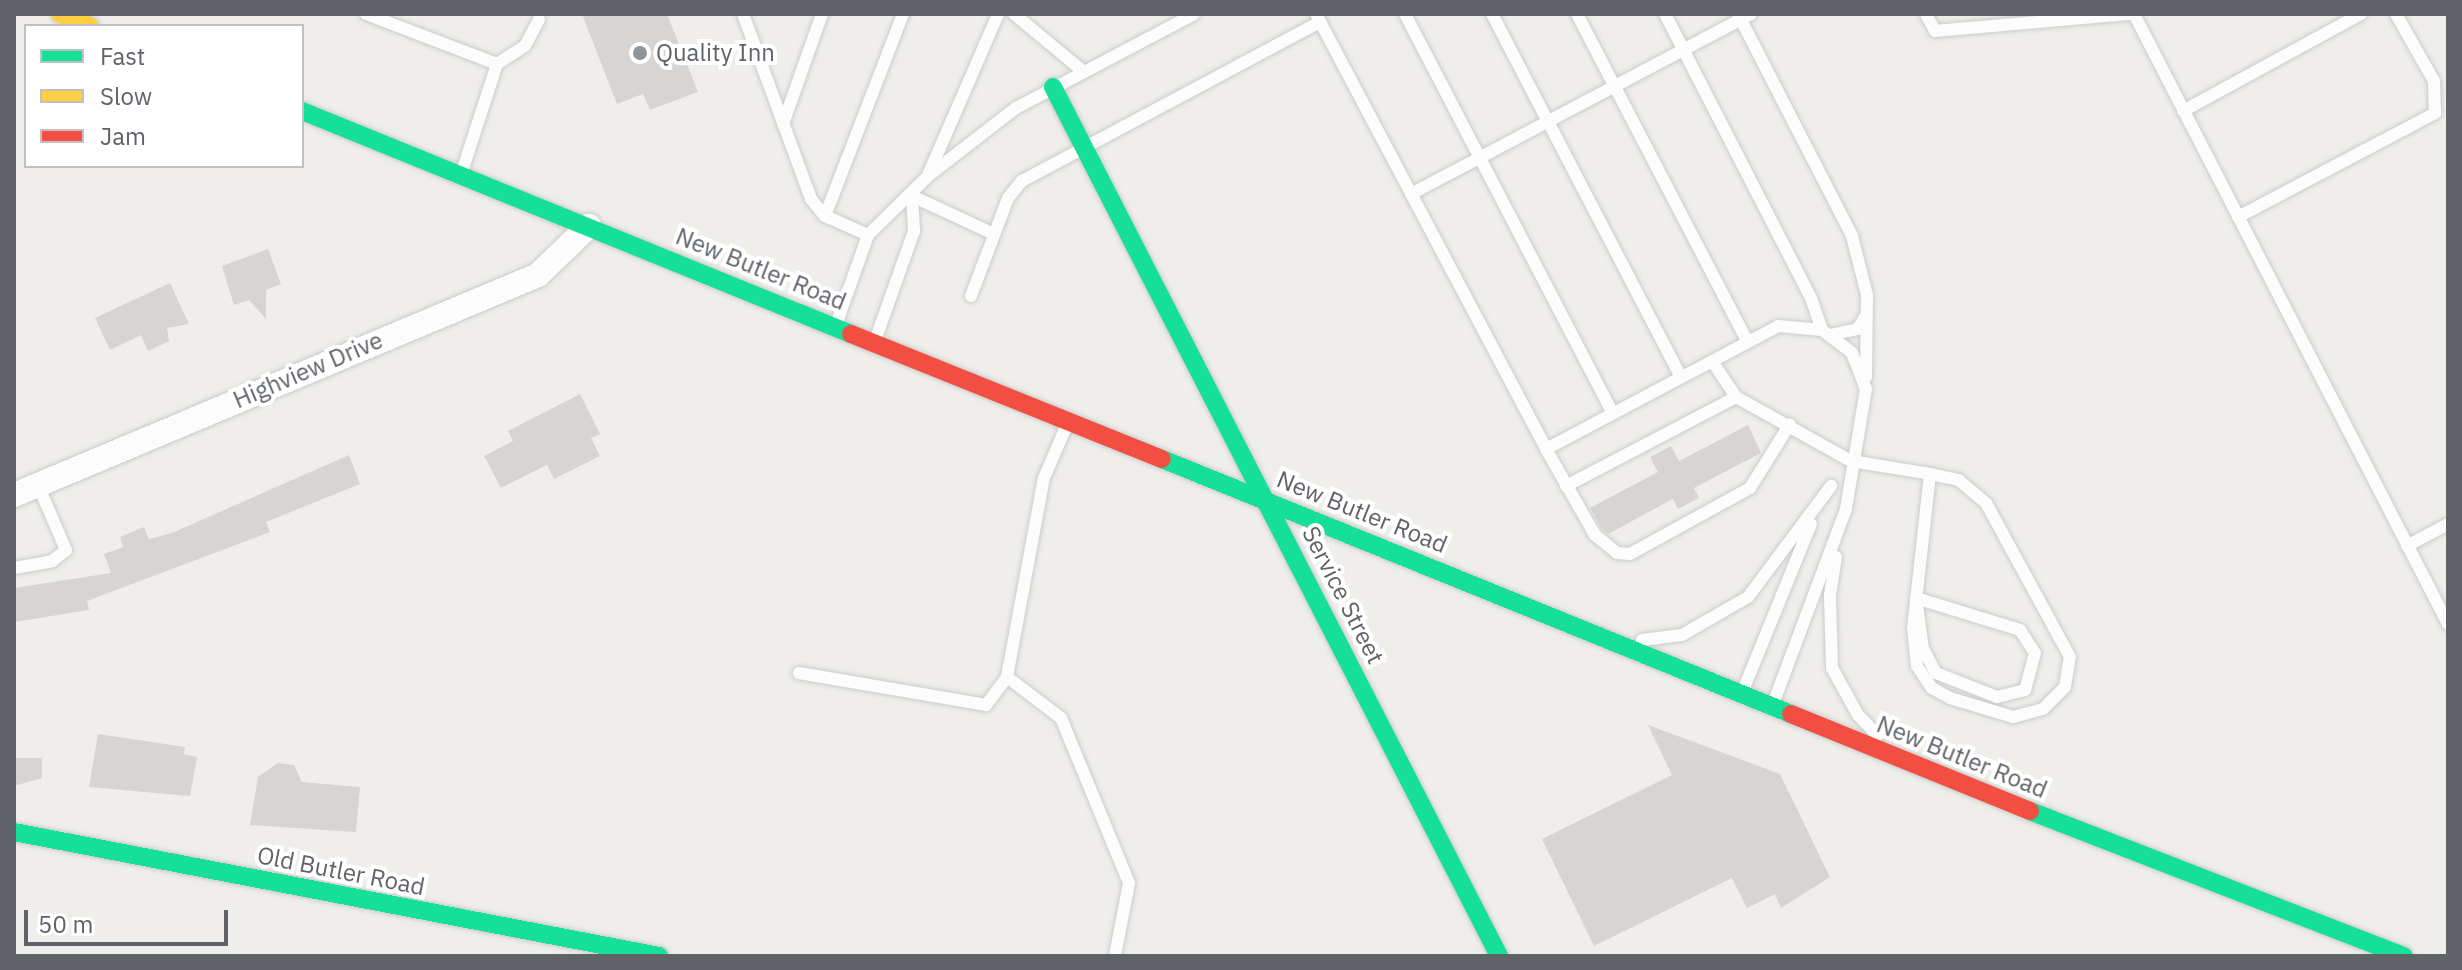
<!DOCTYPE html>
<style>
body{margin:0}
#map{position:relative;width:2462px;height:970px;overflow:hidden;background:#efeeea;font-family:"IBM Plex Sans",sans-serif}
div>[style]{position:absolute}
.building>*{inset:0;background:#d6d5d3}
.roads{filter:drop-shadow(0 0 2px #cbcccc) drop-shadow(0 0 2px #cbcccc)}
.lane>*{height:12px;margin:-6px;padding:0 6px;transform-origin:6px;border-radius:6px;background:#fdfcfc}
.street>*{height:24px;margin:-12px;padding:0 12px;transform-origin:12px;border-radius:12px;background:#fdfcfc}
.fast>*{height:18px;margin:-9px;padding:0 9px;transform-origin:9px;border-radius:9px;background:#16e098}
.slow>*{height:18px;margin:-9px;padding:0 9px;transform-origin:9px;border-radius:9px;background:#ffcf43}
.jam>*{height:18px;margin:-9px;padding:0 9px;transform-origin:9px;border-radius:9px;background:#f24e42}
.dots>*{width:22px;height:22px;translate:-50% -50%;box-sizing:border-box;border:4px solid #fff;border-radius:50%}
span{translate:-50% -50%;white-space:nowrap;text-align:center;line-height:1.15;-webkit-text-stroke:8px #fff;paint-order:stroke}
.poi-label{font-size:24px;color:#5f6368}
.left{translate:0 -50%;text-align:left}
.street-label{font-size:24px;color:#5f6368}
.frame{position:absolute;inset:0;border:16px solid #5f6368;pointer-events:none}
.legend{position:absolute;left:24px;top:24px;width:280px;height:144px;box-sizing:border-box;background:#fff;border:2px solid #bfc1c3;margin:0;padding:10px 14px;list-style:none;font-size:24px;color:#5f6368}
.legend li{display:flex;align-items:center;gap:16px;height:40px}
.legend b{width:40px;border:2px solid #bfc1c3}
.scale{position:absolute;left:24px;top:910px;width:204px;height:36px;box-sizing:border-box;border:4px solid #5f6368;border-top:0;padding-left:10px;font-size:24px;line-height:28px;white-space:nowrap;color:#5f6368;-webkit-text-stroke:6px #fff;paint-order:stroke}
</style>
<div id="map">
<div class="building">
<div style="clip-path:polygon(582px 14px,667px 14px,698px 92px,650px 110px,643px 94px,617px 104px)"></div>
<div style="clip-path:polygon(268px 249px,281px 284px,266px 290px,266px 319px,249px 300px,234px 305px,222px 266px)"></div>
<div style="clip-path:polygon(170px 283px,189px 324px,167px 328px,169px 341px,148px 351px,141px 335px,110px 350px,95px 318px)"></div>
<div style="clip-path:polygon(580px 394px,600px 434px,591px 438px,600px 456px,554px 479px,547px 465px,501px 488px,484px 456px,513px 441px,508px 431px)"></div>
<div style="clip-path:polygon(1748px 425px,1761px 453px,1694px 488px,1699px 498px,1678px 509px,1673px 499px,1608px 534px,1602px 529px,1590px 508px,1658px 472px,1650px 457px,1671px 446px,1679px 461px)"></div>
<div style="clip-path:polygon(349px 455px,360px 484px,266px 522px,270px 532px,87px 601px,89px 610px,14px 622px,14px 588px,111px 573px,104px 554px,123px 547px,120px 537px,144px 527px,149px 539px,172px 533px)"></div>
<div style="clip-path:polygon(1648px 725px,1780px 774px,1830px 877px,1781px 908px,1775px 894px,1747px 908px,1732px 878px,1594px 946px,1542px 839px,1672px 775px)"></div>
<div style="clip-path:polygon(98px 734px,185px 747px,184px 754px,197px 757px,190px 796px,89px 787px)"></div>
<div style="clip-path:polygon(14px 758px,42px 758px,42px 778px,14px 786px)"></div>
<div style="clip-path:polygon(278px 763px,294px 765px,302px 782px,360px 787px,356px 832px,250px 825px,258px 777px)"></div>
</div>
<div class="roads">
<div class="lane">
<div style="left:366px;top:14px;width:140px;rotate:20.9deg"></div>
<div style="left:497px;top:64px;width:114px;rotate:108deg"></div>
<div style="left:743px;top:14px;width:197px;rotate:69.8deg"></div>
<div style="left:811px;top:199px;width:22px;rotate:51deg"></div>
<div style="left:825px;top:216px;width:47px;rotate:23.8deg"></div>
<div style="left:1014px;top:14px;width:91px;rotate:39.6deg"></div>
<div style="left:1316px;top:14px;width:492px;rotate:62.1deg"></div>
<div style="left:1546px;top:449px;width:263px;rotate:-27.9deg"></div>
<div style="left:1778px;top:326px;width:44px;rotate:5.2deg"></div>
<div style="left:1822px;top:330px;width:38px;rotate:37deg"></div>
<div style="left:1852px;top:353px;width:39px;rotate:69deg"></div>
<div style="left:1866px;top:389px;width:122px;rotate:99.5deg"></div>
<div style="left:1846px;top:509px;width:206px;rotate:110.5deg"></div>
<div style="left:1405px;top:14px;width:450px;rotate:62.5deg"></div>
<div style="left:1492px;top:14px;width:409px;rotate:62.5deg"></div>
<div style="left:1577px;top:14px;width:370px;rotate:62.5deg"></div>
<div style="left:1665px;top:14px;width:319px;rotate:62.8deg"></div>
<div style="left:1811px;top:298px;width:34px;rotate:71deg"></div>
<div style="left:1738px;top:14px;width:250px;rotate:62.8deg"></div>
<div style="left:1852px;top:236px;width:61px;rotate:75.7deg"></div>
<div style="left:1867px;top:295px;width:82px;rotate:90.7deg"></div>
<div style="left:1926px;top:14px;width:19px;rotate:62deg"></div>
<div style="left:1935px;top:31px;width:197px;rotate:-5deg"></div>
<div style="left:2134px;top:14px;width:686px;rotate:62.76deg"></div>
<div style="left:497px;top:64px;width:33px;rotate:-33deg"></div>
<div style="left:525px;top:46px;width:30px;rotate:-62deg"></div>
<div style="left:2183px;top:111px;width:203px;rotate:-28.6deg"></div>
<div style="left:783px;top:124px;width:117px;rotate:-70.5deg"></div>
<div style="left:929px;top:173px;width:173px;rotate:-66.5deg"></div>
<div style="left:1411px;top:194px;width:385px;rotate:-27.9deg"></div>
<div style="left:912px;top:196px;width:90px;rotate:24.9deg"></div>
<div style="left:825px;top:216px;width:217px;rotate:-68.9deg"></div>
<div style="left:2238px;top:217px;width:223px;rotate:-27.8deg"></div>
<div style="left:2435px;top:113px;width:32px;rotate:-92deg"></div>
<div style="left:2434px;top:81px;width:77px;rotate:-119.6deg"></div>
<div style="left:971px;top:296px;width:105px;rotate:-69.3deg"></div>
<div style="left:1008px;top:198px;width:22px;rotate:-51deg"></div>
<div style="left:1022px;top:181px;width:338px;rotate:-28.1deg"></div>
<div style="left:836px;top:325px;width:96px;rotate:-70.4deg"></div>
<div style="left:868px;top:235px;width:84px;rotate:-44.5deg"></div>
<div style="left:928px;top:176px;width:111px;rotate:-37.7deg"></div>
<div style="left:1016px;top:108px;width:201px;rotate:-27.8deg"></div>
<div style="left:1830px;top:335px;width:29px;rotate:-12deg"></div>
<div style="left:1858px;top:329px;width:16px;rotate:-60deg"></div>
<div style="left:876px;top:338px;width:114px;rotate:-70.4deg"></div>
<div style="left:914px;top:231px;width:35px;rotate:-93deg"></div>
<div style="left:1712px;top:361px;width:43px;rotate:56.3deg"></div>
<div style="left:1736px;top:397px;width:132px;rotate:29.1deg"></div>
<div style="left:1851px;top:461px;width:80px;rotate:9.3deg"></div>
<div style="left:1930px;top:474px;width:155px;rotate:96.3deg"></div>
<div style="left:1913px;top:628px;width:38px;rotate:84deg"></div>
<div style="left:1917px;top:666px;width:27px;rotate:56deg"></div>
<div style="left:1932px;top:688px;width:21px;rotate:29deg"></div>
<div style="left:1950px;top:698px;width:66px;rotate:16.8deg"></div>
<div style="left:2013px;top:717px;width:31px;rotate:-15deg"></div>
<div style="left:2043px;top:709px;width:31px;rotate:-45deg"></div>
<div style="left:2065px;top:687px;width:30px;rotate:-81deg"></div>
<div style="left:2070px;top:657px;width:175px;rotate:-118.6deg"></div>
<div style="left:1986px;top:503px;width:35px;rotate:-140deg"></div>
<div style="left:1959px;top:480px;width:30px;rotate:-168deg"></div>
<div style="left:1546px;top:449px;width:99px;rotate:60.3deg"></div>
<div style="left:1595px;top:535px;width:28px;rotate:39deg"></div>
<div style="left:1617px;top:553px;width:13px;rotate:4deg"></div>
<div style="left:1630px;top:554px;width:137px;rotate:-28.8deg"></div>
<div style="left:1750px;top:488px;width:75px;rotate:-58deg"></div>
<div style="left:1566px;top:486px;width:192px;rotate:-27.6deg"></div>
<div style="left:2407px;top:546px;width:47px;rotate:-28.2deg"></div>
<div style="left:1836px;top:557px;width:39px;rotate:99deg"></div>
<div style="left:1830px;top:596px;width:72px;rotate:88.4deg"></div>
<div style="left:1832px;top:668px;width:54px;rotate:61deg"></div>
<div style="left:1858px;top:715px;width:28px;rotate:46deg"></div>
<div style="left:14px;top:568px;width:39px;rotate:-10deg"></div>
<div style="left:52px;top:561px;width:18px;rotate:-38deg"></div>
<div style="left:66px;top:550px;width:71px;rotate:-113.3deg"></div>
<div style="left:1916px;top:598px;width:109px;rotate:17.1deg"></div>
<div style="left:2020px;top:630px;width:27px;rotate:57deg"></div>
<div style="left:2035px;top:653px;width:38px;rotate:105deg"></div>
<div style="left:2025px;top:690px;width:29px;rotate:166deg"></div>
<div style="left:1997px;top:697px;width:66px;rotate:-158.5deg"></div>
<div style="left:1936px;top:673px;width:27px;rotate:-118deg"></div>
<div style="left:1923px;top:649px;width:51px;rotate:-97.8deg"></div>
<div style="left:1642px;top:640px;width:40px;rotate:-7.1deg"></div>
<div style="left:1682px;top:635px;width:76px;rotate:-29.9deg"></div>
<div style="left:1748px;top:597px;width:139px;rotate:-53.2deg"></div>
<div style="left:799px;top:673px;width:190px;rotate:9.7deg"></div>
<div style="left:986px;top:705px;width:35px;rotate:-53deg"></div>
<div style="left:1007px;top:677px;width:202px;rotate:-79.5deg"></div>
<div style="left:1044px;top:478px;width:56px;rotate:-66.7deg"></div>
<div style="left:1007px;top:677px;width:68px;rotate:37.2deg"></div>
<div style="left:1061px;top:718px;width:178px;rotate:67.6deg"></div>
<div style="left:1129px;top:883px;width:74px;rotate:100.9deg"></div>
<div style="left:1744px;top:688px;width:177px;rotate:-67.8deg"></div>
</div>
<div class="street">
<div style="left:14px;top:495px;width:568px;rotate:-22.77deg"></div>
<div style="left:538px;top:275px;width:71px;rotate:-43.9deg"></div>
</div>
<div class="fast">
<div style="left:1053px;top:87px;width:977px;rotate:62.83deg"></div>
<div style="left:302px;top:111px;width:593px;rotate:22.11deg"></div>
<div style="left:1162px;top:459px;width:679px;rotate:22.07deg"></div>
<div style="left:2030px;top:811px;width:401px;rotate:21.2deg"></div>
<div style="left:14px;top:832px;width:657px;rotate:10.88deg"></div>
</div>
<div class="slow">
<div style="left:60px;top:14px;width:32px;rotate:22deg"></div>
</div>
<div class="jam">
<div style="left:851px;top:334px;width:335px;rotate:21.9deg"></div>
<div style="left:1791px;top:714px;width:258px;rotate:22.1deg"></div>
</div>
</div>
<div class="dots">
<div style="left:640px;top:53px;background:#919496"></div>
</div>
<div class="poi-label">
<span class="left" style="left:656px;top:53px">Quality Inn</span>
</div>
<div class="street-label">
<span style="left:761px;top:269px;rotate:22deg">New Butler Road</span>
<span style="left:308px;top:370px;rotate:-23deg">Highview Drive</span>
<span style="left:1362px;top:512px;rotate:22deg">New Butler Road</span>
<span style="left:1343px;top:595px;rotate:63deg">Service Street</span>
<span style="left:1962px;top:757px;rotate:22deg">New Butler Road</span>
<span style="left:341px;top:871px;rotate:11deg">Old Butler Road</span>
</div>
<div class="frame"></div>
<ul class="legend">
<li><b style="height:10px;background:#16e098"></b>Fast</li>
<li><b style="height:10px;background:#ffcf43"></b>Slow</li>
<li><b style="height:10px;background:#f24e42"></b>Jam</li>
</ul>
<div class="scale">50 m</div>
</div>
